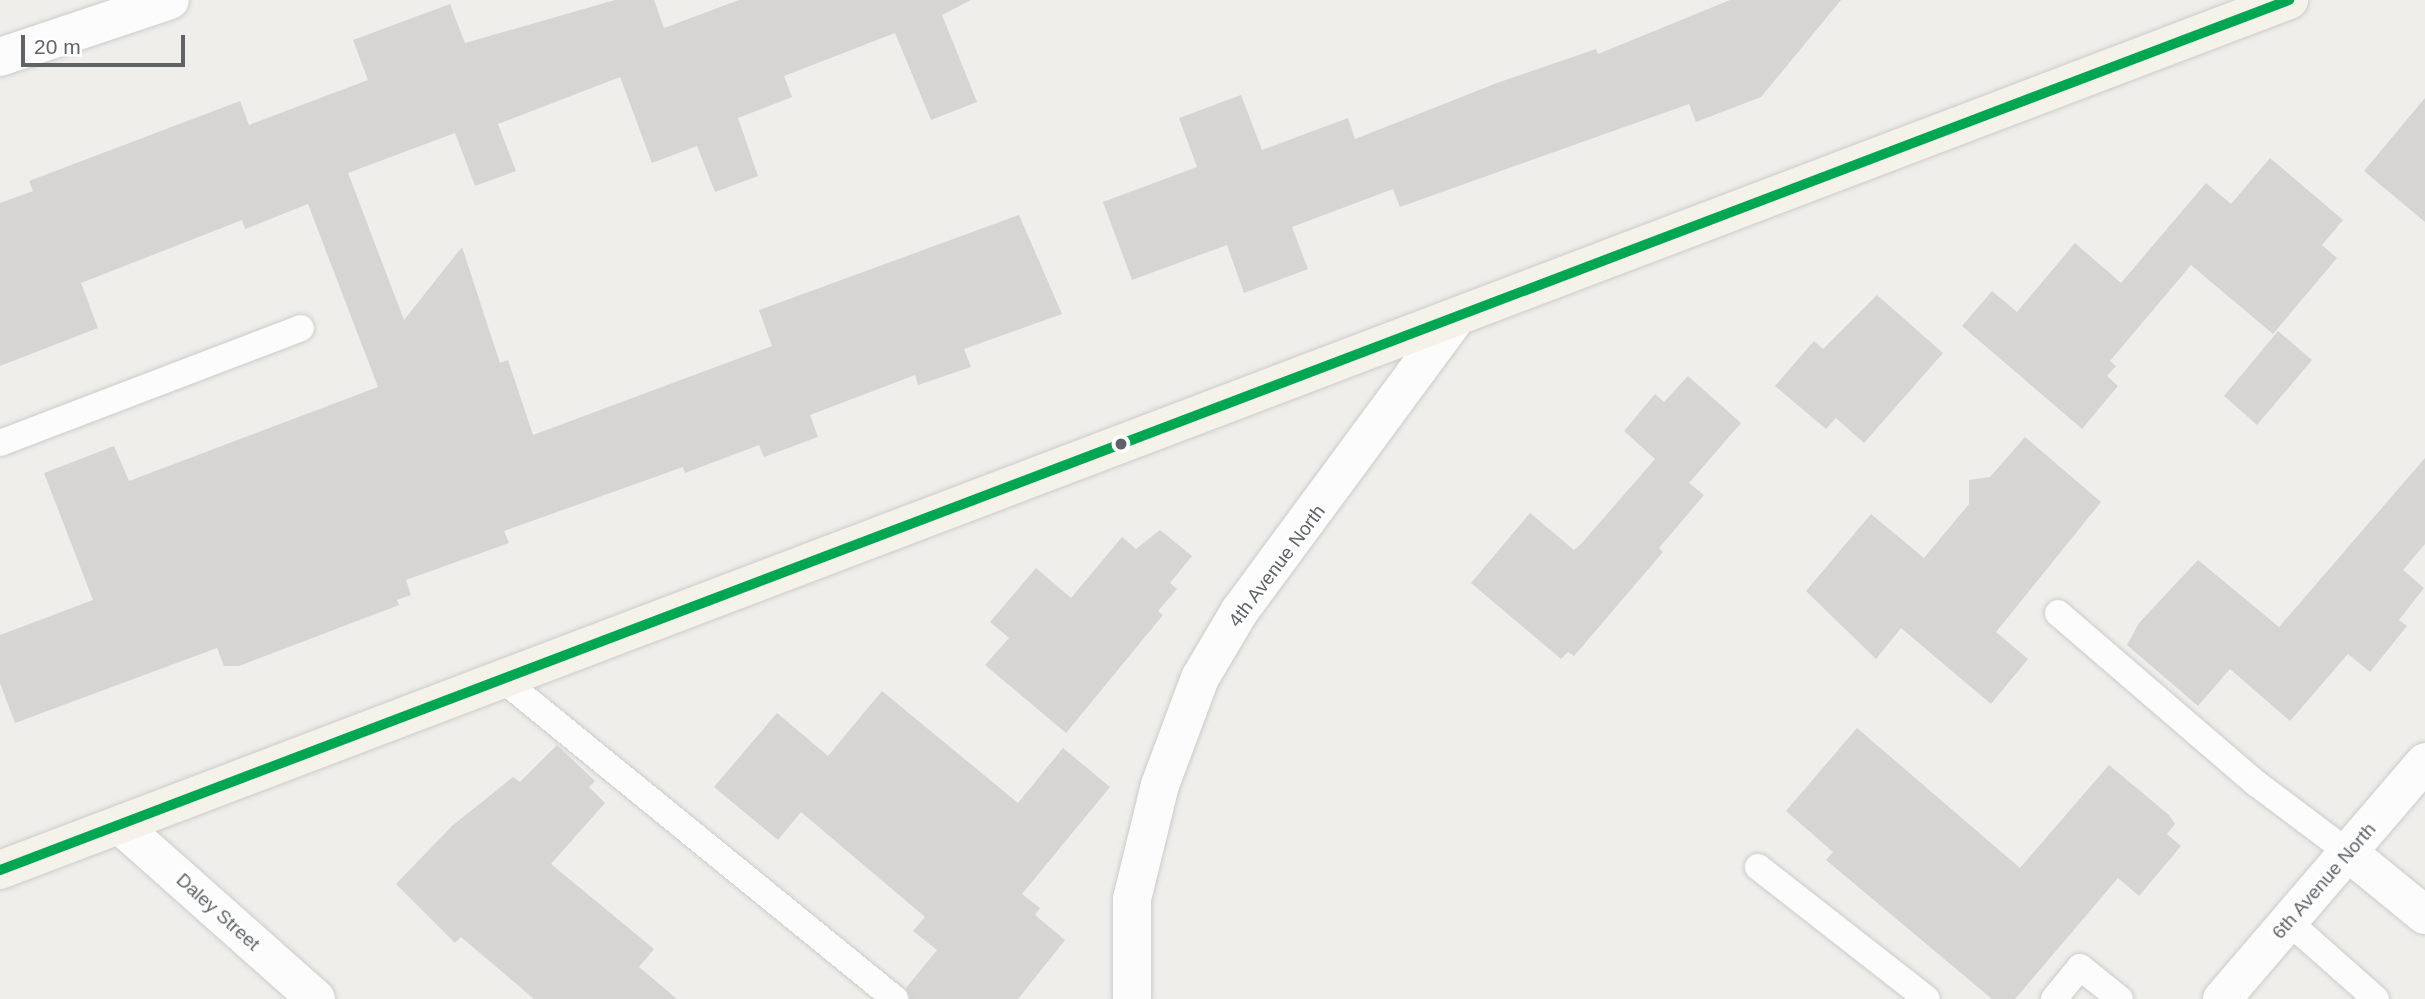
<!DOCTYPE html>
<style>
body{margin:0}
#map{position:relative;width:2425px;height:999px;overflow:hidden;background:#efeeea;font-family:Helvetica,sans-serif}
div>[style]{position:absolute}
.building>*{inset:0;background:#d6d5d3}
.roads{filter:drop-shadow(0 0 2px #cbcccc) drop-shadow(0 0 2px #cbcccc)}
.service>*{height:26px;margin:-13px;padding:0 13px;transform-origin:13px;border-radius:13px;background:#fdfcfc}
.minor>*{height:38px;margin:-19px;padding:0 19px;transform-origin:19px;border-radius:19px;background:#fdfcfc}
.primary>*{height:38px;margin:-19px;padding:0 19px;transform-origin:19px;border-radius:19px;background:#f4f2e9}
.bus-1>*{height:10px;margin:-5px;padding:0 5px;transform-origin:5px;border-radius:5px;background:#00a651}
.dots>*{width:19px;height:19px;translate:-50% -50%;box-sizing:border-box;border:4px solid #fff;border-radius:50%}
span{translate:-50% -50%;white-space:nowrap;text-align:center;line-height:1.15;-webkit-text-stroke:5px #fff;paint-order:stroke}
.street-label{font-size:19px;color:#5f6368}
.scale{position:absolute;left:21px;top:35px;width:164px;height:32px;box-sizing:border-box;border:4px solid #5f6368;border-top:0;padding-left:9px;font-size:21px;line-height:24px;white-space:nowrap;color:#5f6368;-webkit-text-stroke:5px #fff;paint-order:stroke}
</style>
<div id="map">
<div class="building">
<div style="clip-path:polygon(615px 0,654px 0,664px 28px,739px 0,971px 0,942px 15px,977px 102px,931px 120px,895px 33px,784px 76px,792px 97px,738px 118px,758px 176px,715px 192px,697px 146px,652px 163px,620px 77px,498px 124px,516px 171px,475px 186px,455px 133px,348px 173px,404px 320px,462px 247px,500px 363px,508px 360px,533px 435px,772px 346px,759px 310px,1019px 215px,1062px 314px,964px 349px,971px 367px,918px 385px,915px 375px,810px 415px,818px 437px,764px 457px,759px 445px,685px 473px,683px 467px,504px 531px,509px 543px,406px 580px,411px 595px,397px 600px,399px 605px,239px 666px,224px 666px,217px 648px,15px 723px,0 683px,0 635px,93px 600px,44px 473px,114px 446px,129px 481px,378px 387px,308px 204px,245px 229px,242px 220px,81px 283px,98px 328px,0 366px,0 203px,33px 191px,29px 181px,240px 101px,249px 125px,368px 80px,353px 40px,450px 4px,465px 43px)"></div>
<div style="clip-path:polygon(1730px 0,1841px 0,1761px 97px,1696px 122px,1689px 104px,1400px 207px,1393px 189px,1292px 227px,1308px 269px,1244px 293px,1227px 245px,1132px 280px,1103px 202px,1197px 167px,1179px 118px,1241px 95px,1262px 150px,1348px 118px,1355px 139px,1497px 83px,1596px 49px,1598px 54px)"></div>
<div style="clip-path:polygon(2425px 98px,2425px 222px,2364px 171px)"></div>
<div style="clip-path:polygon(2270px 158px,2343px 220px,2322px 245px,2337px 258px,2273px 334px,2191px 265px,2110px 361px,2116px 366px,2107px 376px,2118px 386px,2082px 429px,1962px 326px,1992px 291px,2017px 312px,2075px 243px,2121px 283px,2206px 183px,2231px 204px)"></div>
<div style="clip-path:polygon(1877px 295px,1943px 353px,1864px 443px,1836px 418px,1826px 429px,1775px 386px,1814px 341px,1823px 349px)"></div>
<div style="clip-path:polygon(2278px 331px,2312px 360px,2257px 425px,2224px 396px)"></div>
<div style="clip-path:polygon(1688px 376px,1741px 423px,1689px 483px,1704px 495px,1659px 548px,1663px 552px,1574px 656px,1568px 652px,1561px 659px,1471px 583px,1530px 513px,1574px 550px,1581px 544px,1655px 459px,1624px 431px,1655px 394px,1664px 402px)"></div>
<div style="clip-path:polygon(2025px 437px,2101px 502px,1996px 632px,2028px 659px,1991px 704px,1901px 628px,1876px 659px,1806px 591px,1871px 514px,1924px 558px,1969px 504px,1969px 480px,1990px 477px)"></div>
<div style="clip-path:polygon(2425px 458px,2425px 544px,2403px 570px,2424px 588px,2399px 620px,2407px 626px,2370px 672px,2348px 654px,2290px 721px,2230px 669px,2198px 706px,2127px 645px,2139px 623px,2198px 560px,2279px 627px)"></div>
<div style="clip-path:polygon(1160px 530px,1192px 556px,1170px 583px,1177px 589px,1158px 611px,1163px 615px,1066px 733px,985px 665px,1009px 638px,990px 622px,1036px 568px,1071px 598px,1122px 537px,1136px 549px)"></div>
<div style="clip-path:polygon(882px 691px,1018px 803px,1063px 748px,1110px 787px,1022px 894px,1040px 908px,1035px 915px,1065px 940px,1018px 999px,910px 999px,906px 988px,937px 950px,913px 931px,925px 917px,801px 812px,778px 840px,714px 787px,777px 713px,828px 756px)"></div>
<div style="clip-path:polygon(1857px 728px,2020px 868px,2109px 765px,2169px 815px,2175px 824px,2167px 834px,2181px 846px,2139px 896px,2118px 878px,2015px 999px,1992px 999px,1826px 860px,1833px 852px,1786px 811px)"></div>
<div style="clip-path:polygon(557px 745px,595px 781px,589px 787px,605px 803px,551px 864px,654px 949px,639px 967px,677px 999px,534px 999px,461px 937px,455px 943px,396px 884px,452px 826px,513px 777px,520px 782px)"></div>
</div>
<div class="roads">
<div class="service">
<div style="left:0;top:443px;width:322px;rotate:-20.9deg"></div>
<div style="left:2058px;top:613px;width:262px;rotate:40.7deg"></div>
<div style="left:2257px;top:784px;width:115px;rotate:36.9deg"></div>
<div style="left:502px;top:679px;width:507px;rotate:39.15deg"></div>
<div style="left:1758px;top:867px;width:214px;rotate:38deg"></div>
<div style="left:2289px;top:922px;width:116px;rotate:41.5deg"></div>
<div style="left:2054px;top:999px;width:41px;rotate:-50.9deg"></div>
<div style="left:2080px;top:967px;width:51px;rotate:38.7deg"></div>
</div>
<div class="minor">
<div style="left:0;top:57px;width:179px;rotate:-18.5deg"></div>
<div style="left:120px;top:825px;width:262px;rotate:41.6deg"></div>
<div style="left:2349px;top:853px;width:98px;rotate:39.2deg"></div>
<div style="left:1132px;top:999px;width:100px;rotate:-90deg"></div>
<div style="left:1132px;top:899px;width:117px;rotate:-76.2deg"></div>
<div style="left:1160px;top:785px;width:114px;rotate:-69.5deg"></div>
<div style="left:1200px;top:678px;width:77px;rotate:-59.4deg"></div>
<div style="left:1239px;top:612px;width:360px;rotate:-53.6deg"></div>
<div style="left:2222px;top:999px;width:312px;rotate:-49.4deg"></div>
</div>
<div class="primary">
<div style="left:0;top:870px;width:2449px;rotate:-20.81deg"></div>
</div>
</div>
<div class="bus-1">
<div style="left:0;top:870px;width:2449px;rotate:-20.81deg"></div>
</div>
<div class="dots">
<div style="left:1121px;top:444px;background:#5f6368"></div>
</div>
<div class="street-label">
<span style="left:1277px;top:566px;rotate:-53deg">4th Avenue North</span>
<span style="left:2324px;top:881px;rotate:-49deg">6th Avenue North</span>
<span style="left:218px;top:912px;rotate:42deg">Daley Street</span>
</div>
<div class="scale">20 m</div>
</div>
